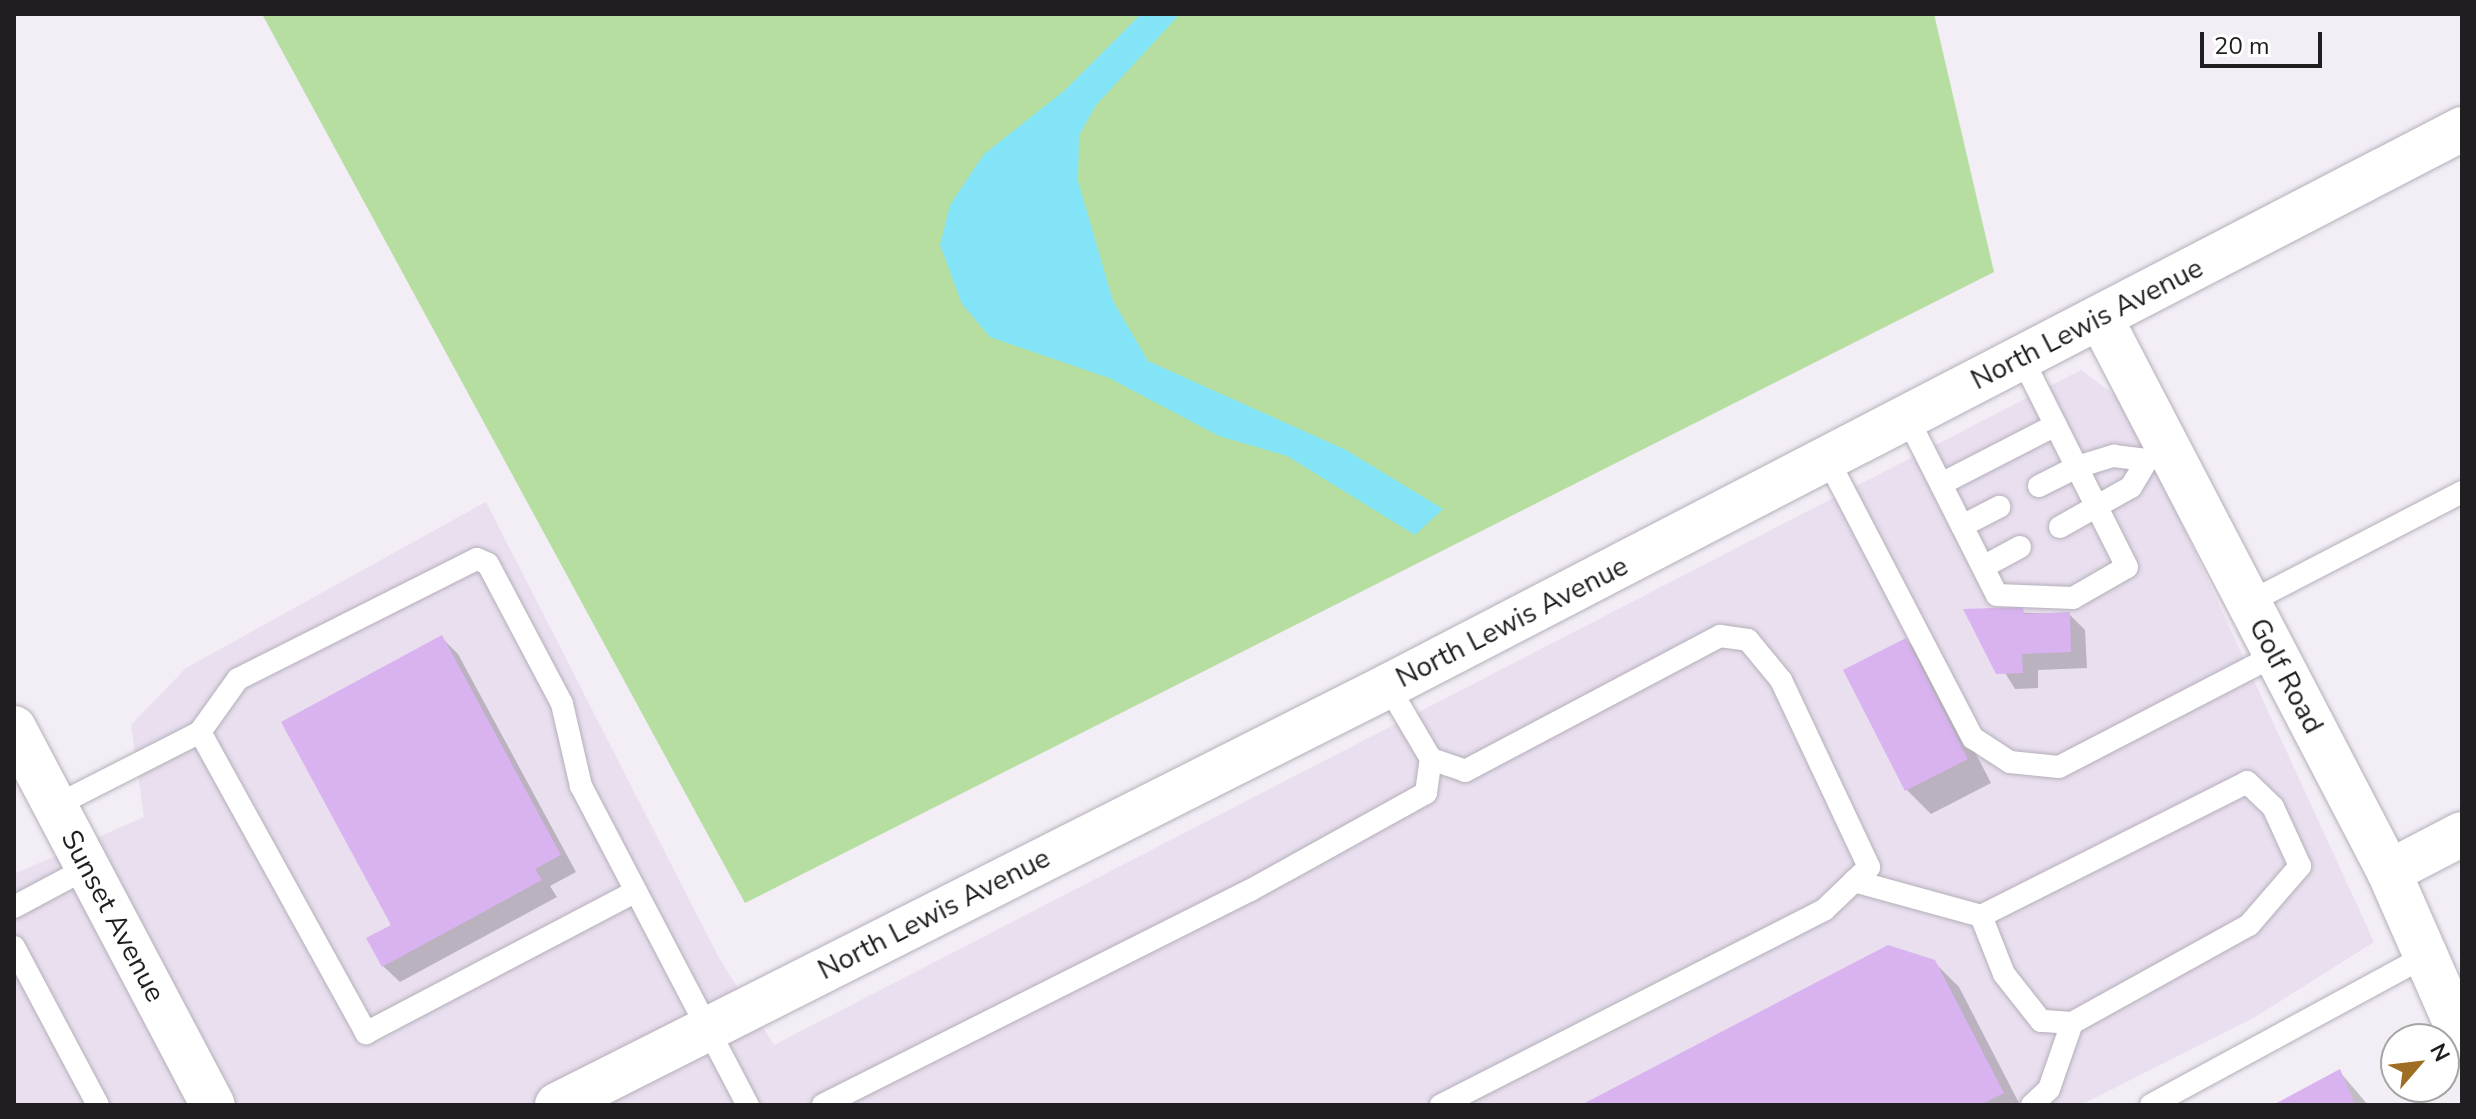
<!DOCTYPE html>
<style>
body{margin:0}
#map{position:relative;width:2476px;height:1119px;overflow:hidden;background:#f3edf6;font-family:"Nunito Sans",sans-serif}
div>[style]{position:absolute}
.built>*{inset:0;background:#e9dfef}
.green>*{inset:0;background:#b5dea0}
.water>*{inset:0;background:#82e4f6}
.shadow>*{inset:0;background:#0003}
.building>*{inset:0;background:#d9b2f0}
.roads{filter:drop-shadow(0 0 2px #b4afb8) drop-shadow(0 0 2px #b4afb8)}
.lane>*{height:22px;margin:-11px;padding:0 11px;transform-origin:11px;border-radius:11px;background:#fff}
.street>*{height:44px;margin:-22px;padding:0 22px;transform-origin:22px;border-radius:22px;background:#fff}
.secondary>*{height:44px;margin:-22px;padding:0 22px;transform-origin:22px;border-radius:22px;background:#fff}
span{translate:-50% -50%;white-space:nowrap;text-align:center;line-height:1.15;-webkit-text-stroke:7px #fff;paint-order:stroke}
.street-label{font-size:28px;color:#201e21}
.frame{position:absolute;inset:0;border:16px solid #201e21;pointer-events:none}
.north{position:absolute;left:2380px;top:1023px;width:80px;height:80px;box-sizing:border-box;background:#fff;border:2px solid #a6a5a6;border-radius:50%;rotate:62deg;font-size:22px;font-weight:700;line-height:32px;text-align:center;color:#201e21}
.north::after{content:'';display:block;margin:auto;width:28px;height:36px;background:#9f6d23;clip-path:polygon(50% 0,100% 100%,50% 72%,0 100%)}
.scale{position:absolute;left:2200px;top:32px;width:122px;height:36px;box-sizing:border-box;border:4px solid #201e21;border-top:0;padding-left:10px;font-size:24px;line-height:28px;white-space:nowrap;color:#201e21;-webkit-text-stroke:6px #fff;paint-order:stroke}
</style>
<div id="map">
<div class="built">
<div style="clip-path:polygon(2081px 370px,2127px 404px,2374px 942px,2255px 1017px,2081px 1105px,14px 1105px,14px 874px,144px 817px,131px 725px,186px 668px,486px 502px,719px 958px,774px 1045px)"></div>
</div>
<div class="green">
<div style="clip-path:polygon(262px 14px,1934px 14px,1994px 272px,745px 903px)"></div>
</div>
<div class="water">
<div style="clip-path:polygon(1141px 14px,1180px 14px,1096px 105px,1079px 135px,1078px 181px,1113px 301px,1148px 361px,1346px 450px,1443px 509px,1415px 535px,1287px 456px,1219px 436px,1109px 378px,990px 337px,962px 304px,940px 245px,950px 205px,984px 154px,1065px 90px)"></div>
</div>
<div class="shadow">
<div style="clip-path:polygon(1967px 611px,2069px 614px,2085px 630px,2087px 668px,2038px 670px,2038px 688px,2015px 689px)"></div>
<div style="clip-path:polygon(442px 638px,458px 654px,576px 872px,550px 886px,557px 897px,400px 982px,383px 966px)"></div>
<div style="clip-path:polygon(1906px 640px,1930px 665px,1991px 783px,1931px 814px,1907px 790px)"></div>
<div style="clip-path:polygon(1934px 962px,1959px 987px,2020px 1105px,1586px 1105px)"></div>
<div style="clip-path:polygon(2340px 1072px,2368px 1105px,2277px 1105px)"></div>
</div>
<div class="building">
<div style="clip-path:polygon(2023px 607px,2024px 614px,2070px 612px,2071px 652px,2022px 654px,2023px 673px,1996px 674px,1963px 609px)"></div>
<div style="clip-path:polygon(442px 635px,561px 855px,535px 869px,542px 880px,382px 967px,366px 938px,391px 925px,281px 722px)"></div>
<div style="clip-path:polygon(1906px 638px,1968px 759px,1905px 791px,1843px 670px)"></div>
<div style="clip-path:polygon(1888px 945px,1935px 960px,2004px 1093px,1980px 1105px,1581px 1105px)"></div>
<div style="clip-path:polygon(2340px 1069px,2355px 1105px,2273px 1105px)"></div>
</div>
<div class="roads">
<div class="lane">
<div style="left:1907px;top:417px;width:199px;rotate:63.2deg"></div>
<div style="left:1997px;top:595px;width:76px;rotate:2.3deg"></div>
<div style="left:2073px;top:598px;width:62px;rotate:-29.9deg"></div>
<div style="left:2127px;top:567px;width:234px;rotate:-116.7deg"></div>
<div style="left:1827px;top:458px;width:316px;rotate:62.5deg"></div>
<div style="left:1973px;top:738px;width:44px;rotate:33deg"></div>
<div style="left:2010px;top:762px;width:49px;rotate:5.8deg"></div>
<div style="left:2059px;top:767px;width:243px;rotate:-27.4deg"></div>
<div style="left:1941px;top:484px;width:129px;rotate:-27.2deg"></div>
<div style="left:2039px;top:486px;width:42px;rotate:-26.6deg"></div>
<div style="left:2077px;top:467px;width:39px;rotate:-17deg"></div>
<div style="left:2114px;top:456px;width:33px;rotate:7deg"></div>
<div style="left:2147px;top:460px;width:24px;rotate:-28deg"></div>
<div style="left:1962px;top:526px;width:42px;rotate:-27.2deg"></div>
<div style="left:2060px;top:527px;width:81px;rotate:-29.4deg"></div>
<div style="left:2131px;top:487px;width:31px;rotate:-59deg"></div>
<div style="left:1983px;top:567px;width:42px;rotate:-28.4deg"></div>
<div style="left:2248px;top:603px;width:241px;rotate:-27.4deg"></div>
<div style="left:1388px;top:686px;width:85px;rotate:59.5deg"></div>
<div style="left:1431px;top:759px;width:36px;rotate:19deg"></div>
<div style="left:1465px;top:771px;width:289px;rotate:-27.9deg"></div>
<div style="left:1720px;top:636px;width:28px;rotate:8deg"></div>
<div style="left:1748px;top:640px;width:52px;rotate:50.5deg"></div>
<div style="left:1781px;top:680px;width:207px;rotate:64.8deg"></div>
<div style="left:1869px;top:867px;width:62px;rotate:136.3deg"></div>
<div style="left:1824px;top:910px;width:430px;rotate:153deg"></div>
<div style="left:200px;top:732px;width:344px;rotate:61.1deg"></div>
<div style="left:366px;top:1033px;width:303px;rotate:-27.7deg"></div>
<div style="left:55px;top:806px;width:163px;rotate:-27deg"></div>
<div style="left:200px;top:732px;width:65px;rotate:-54.4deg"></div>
<div style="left:238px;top:679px;width:267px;rotate:-26.7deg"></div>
<div style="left:477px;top:559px;width:12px;rotate:24deg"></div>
<div style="left:488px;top:564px;width:158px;rotate:62.1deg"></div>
<div style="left:562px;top:704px;width:84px;rotate:77deg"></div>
<div style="left:581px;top:786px;width:360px;rotate:62.4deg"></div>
<div style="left:1854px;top:881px;width:132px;rotate:15.4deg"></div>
<div style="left:1981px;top:916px;width:298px;rotate:-26.7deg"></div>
<div style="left:2247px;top:782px;width:36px;rotate:44deg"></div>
<div style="left:2273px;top:807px;width:65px;rotate:65.4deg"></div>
<div style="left:2300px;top:866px;width:78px;rotate:130.8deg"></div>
<div style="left:2249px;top:925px;width:202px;rotate:151deg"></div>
<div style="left:2072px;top:1023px;width:31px;rotate:-176deg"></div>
<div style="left:2041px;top:1021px;width:60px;rotate:-128.2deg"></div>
<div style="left:2004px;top:974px;width:62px;rotate:-111.6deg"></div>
<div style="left:14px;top:907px;width:83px;rotate:-28.1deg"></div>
<div style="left:14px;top:947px;width:179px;rotate:62deg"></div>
<div style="left:823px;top:1105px;width:477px;rotate:-26.7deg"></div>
<div style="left:1249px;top:891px;width:202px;rotate:-29deg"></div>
<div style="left:1426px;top:793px;width:34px;rotate:-82deg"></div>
<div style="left:2032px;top:1105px;width:23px;rotate:-43deg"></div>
<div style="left:2049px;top:1089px;width:70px;rotate:-70.8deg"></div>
<div style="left:2151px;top:1105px;width:316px;rotate:-28.5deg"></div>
</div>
<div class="street">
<div style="left:2100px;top:317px;width:626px;rotate:62.49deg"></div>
<div style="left:2389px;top:872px;width:181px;rotate:66.3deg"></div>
<div style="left:2389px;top:872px;width:82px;rotate:-27.5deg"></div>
</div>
<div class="secondary">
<div style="left:14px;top:728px;width:426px;rotate:62.2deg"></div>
<div style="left:557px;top:1105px;width:931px;rotate:-26.76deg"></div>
<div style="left:1388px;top:686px;width:1210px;rotate:-27.41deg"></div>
</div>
</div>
<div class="street-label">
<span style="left:2087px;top:324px;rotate:-27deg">North Lewis Avenue</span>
<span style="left:1512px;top:622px;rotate:-27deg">North Lewis Avenue</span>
<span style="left:2286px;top:676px;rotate:62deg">Golf Road</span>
<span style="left:934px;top:914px;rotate:-27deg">North Lewis Avenue</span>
<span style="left:113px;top:916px;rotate:62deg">Sunset Avenue</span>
</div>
<div class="frame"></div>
<div class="north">N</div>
<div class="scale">20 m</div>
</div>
